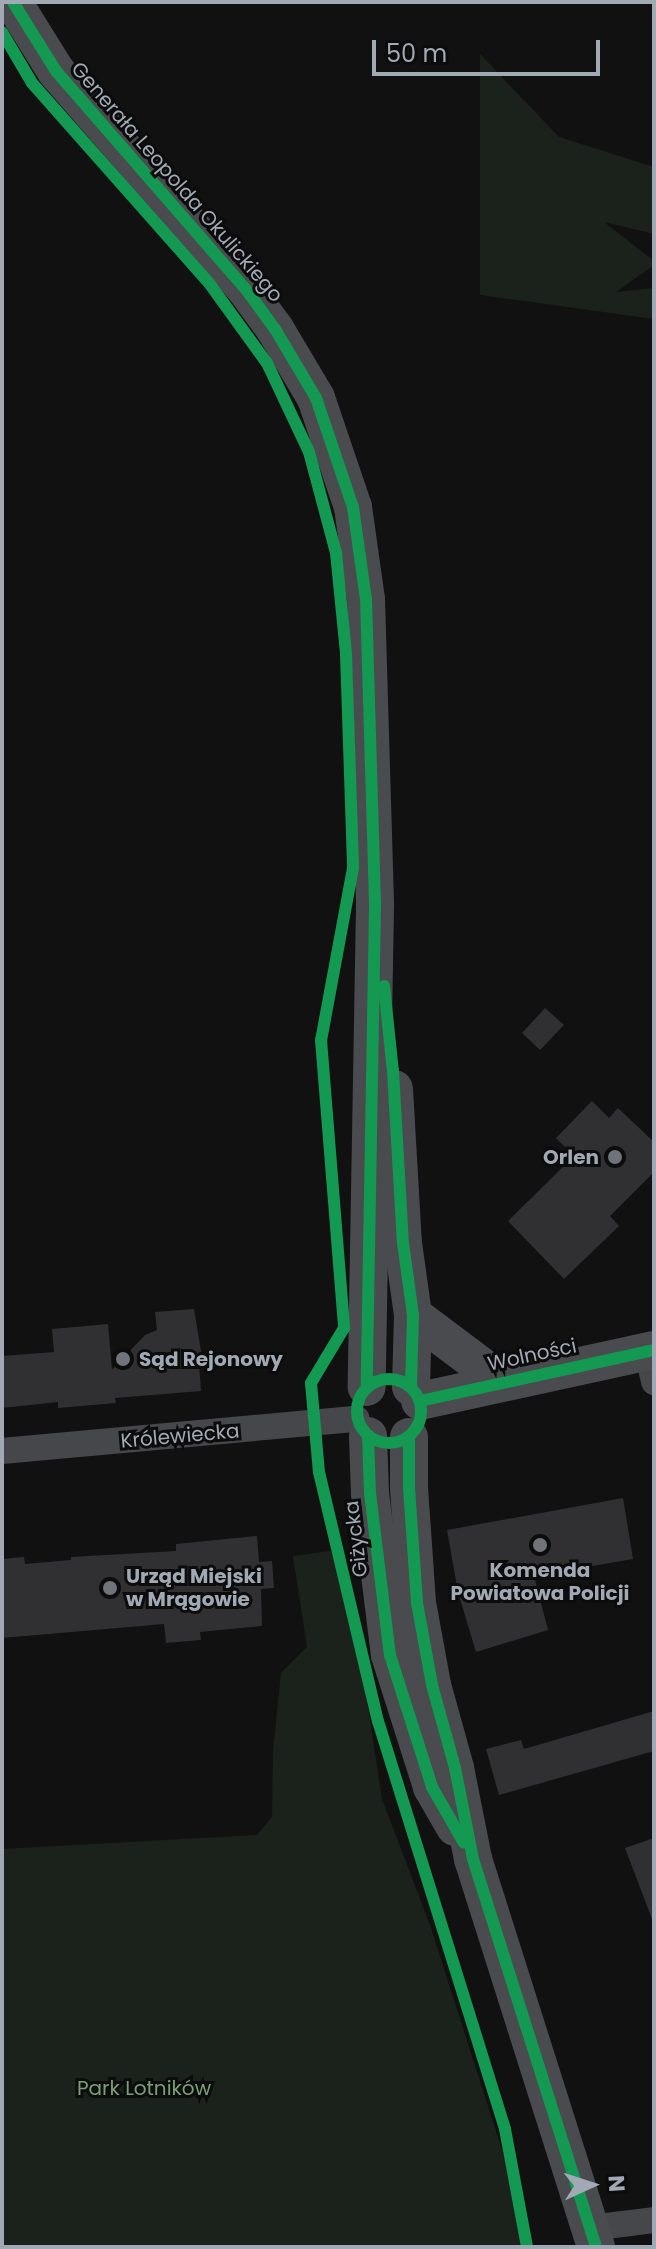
<!DOCTYPE html>
<meta charset="utf-8">
<style>
body{margin:0}
#map{position:relative;width:656px;height:2249px;overflow:hidden;background:#111112;font-family:Poppins,sans-serif}
div>[style]{position:absolute}
.green>*{inset:0;background:#1b221c}
.building>*{inset:0;background:#303032}
.street>*{height:26px;margin:-13px;padding:0 13px;transform-origin:13px;border-radius:13px;background:#45474a}
.secondary>*{height:38px;margin:-19px;padding:0 19px;transform-origin:19px;border-radius:19px;background:#494b4f}
.cycleway>*{height:12px;margin:-6px;padding:0 6px;transform-origin:6px;border-radius:6px;background:#139951}
.cycleway>.ring{margin:-6px;padding:0;box-sizing:content-box;background:none;border:12px solid #139951;border-radius:50%}
.dots>*{width:22px;height:22px;translate:-50% -50%;box-sizing:border-box;border:4px solid #0c0c0d;border-radius:50%}
span{translate:-50% -50%;white-space:nowrap;text-align:center;line-height:1.15;-webkit-text-stroke:6px #0c0c0d;paint-order:stroke}
.street-label{font-size:20px;color:#a1a9b4}
.poi-label{font-size:20px;color:#a1a9b4;font-weight:700}
.right{translate:-100% -50%;text-align:right}
.left{translate:0 -50%;text-align:left}
.park-label{font-size:20px;color:#79a076}
.frame{position:absolute;inset:0;border:4px solid #a1a9b4;pointer-events:none}
.north{position:absolute;left:552px;top:2145px;width:80px;height:80px;-webkit-text-stroke:6px #0c0c0d;paint-order:stroke;rotate:87deg;font-size:22px;font-weight:700;line-height:32px;text-align:center;color:#a1a9b4}
.north::after{content:'';display:block;margin:auto;width:28px;height:36px;background:#a1a9b4;clip-path:polygon(50% 0,100% 100%,50% 72%,0 100%)}
.scale{position:absolute;left:372px;top:40px;width:228px;height:36px;box-sizing:border-box;border:4px solid #a1a9b4;border-top:0;padding-left:10px;font-size:24px;line-height:28px;white-space:nowrap;color:#a1a9b4;-webkit-text-stroke:6px #0c0c0d;paint-order:stroke}
</style>
<div id="map">
<div class="green">
<div style="clip-path:polygon(480px 54px,559px 137px,654px 167px,654px 234px,604px 222px,654px 261px,654px 265px,616px 292px,654px 288px,654px 319px,480px 295px)"></div>
<div style="clip-path:polygon(344px 1549px,382px 1799px,431px 1928px,510px 2175px,527px 2247px,2px 2247px,2px 1849px,257px 1835px,272px 1817px,273px 1751px,281px 1673px,307px 1647px,293px 1556px)"></div>
</div>
<div class="building">
<div style="clip-path:polygon(545px 1008px,564px 1025px,540px 1050px,522px 1033px)"></div>
<div style="clip-path:polygon(592px 1101px,609px 1118px,618px 1108px,654px 1142px,654px 1172px,610px 1216px,619px 1226px,564px 1279px,508px 1221px,574px 1156px,556px 1138px)"></div>
<div style="clip-path:polygon(194px 1309px,203px 1363px,199px 1364px,201px 1391px,115px 1398px,116px 1403px,58px 1408px,58px 1402px,2px 1408px,2px 1356px,54px 1352px,52px 1329px,108px 1324px,112px 1370px,145px 1335px,157px 1330px,155px 1312px)"></div>
<div style="clip-path:polygon(623px 1498px,633px 1559px,534px 1576px,548px 1630px,476px 1652px,458px 1592px,447px 1530px)"></div>
<div style="clip-path:polygon(257px 1536px,259px 1562px,272px 1561px,274px 1588px,261px 1589px,262px 1626px,200px 1632px,201px 1640px,166px 1643px,164px 1624px,2px 1638px,2px 1559px,24px 1557px,25px 1564px,71px 1560px,71px 1557px,176px 1551px,176px 1544px)"></div>
<div style="clip-path:polygon(654px 1711px,654px 1751px,499px 1795px,486px 1749px,521px 1740px,524px 1749px)"></div>
<div style="clip-path:polygon(654px 1838px,654px 1919px,652px 1919px,625px 1848px)"></div>
</div>
<div class="street">
<div style="left:647px;top:1351px;width:32px;rotate:77deg"></div>
<div style="left:2px;top:1451px;width:356px;rotate:-5.2deg"></div>
<div style="left:590px;top:2228px;width:64px;rotate:-7.1deg"></div>
</div>
<div class="secondary">
<div style="left:13px;top:2px;width:81px;rotate:58.1deg"></div>
<div style="left:56px;top:71px;width:293px;rotate:49deg"></div>
<div style="left:248px;top:292px;width:46px;rotate:53.9deg"></div>
<div style="left:275px;top:329px;width:80px;rotate:59.3deg"></div>
<div style="left:316px;top:398px;width:115px;rotate:71.3deg"></div>
<div style="left:353px;top:507px;width:93px;rotate:82deg"></div>
<div style="left:366px;top:599px;width:308px;rotate:88.3deg"></div>
<div style="left:375px;top:907px;width:480px;rotate:91deg"></div>
<div style="left:394px;top:1089px;width:154px;rotate:86.7deg"></div>
<div style="left:403px;top:1243px;width:73px;rotate:82.1deg"></div>
<div style="left:413px;top:1315px;width:72px;rotate:91.6deg"></div>
<div style="left:413px;top:1315px;width:110px;rotate:36.9deg"></div>
<div style="left:420px;top:1401px;width:239px;rotate:-12.3deg"></div>
<div style="left:368px;top:1436px;width:57px;rotate:88deg"></div>
<div style="left:370px;top:1493px;width:163px;rotate:83deg"></div>
<div style="left:390px;top:1655px;width:139px;rotate:72.3deg"></div>
<div style="left:432px;top:1787px;width:46px;rotate:60.1deg"></div>
<div style="left:409px;top:1437px;width:51px;rotate:90deg"></div>
<div style="left:409px;top:1488px;width:115px;rotate:86deg"></div>
<div style="left:417px;top:1603px;width:83px;rotate:79.6deg"></div>
<div style="left:432px;top:1685px;width:86px;rotate:74.5deg"></div>
<div style="left:455px;top:1768px;width:93px;rotate:78.8deg"></div>
<div style="left:473px;top:1859px;width:407px;rotate:72.4deg"></div>
</div>
<div class="cycleway">
<div style="left:13px;top:2px;width:81px;rotate:58.1deg"></div>
<div style="left:56px;top:71px;width:293px;rotate:49deg"></div>
<div style="left:248px;top:292px;width:46px;rotate:53.9deg"></div>
<div style="left:275px;top:329px;width:80px;rotate:59.3deg"></div>
<div style="left:316px;top:398px;width:115px;rotate:71.3deg"></div>
<div style="left:353px;top:507px;width:93px;rotate:82deg"></div>
<div style="left:366px;top:599px;width:308px;rotate:88.3deg"></div>
<div style="left:375px;top:907px;width:480px;rotate:91deg"></div>
<div style="left:2px;top:32px;width:59px;rotate:59.5deg"></div>
<div style="left:32px;top:83px;width:267px;rotate:48.5deg"></div>
<div style="left:209px;top:283px;width:99px;rotate:54.1deg"></div>
<div style="left:267px;top:363px;width:98px;rotate:64.7deg"></div>
<div style="left:309px;top:452px;width:105px;rotate:75deg"></div>
<div style="left:336px;top:553px;width:101px;rotate:84.3deg"></div>
<div style="left:346px;top:654px;width:214px;rotate:88.1deg"></div>
<div style="left:353px;top:868px;width:175px;rotate:100.5deg"></div>
<div style="left:321px;top:1040px;width:289px;rotate:85.4deg"></div>
<div style="left:344px;top:1328px;width:64px;rotate:121deg"></div>
<div style="left:311px;top:1383px;width:89px;rotate:84.9deg"></div>
<div style="left:319px;top:1472px;width:256px;rotate:76.7deg"></div>
<div style="left:378px;top:1721px;width:427px;rotate:72.7deg"></div>
<div style="left:505px;top:2129px;width:120px;rotate:79.4deg"></div>
<div style="left:384px;top:986px;width:85px;rotate:84deg"></div>
<div style="left:393px;top:1071px;width:172px;rotate:86.7deg"></div>
<div style="left:403px;top:1243px;width:73px;rotate:82.1deg"></div>
<div style="left:413px;top:1315px;width:72px;rotate:91.6deg"></div>
<div class="ring" style="left:357px;top:1379px;width:52px;height:52px"></div>
<div style="left:420px;top:1401px;width:239px;rotate:-12.3deg"></div>
<div style="left:368px;top:1436px;width:57px;rotate:88deg"></div>
<div style="left:370px;top:1493px;width:163px;rotate:83deg"></div>
<div style="left:390px;top:1655px;width:139px;rotate:72.3deg"></div>
<div style="left:432px;top:1787px;width:64px;rotate:60.3deg"></div>
<div style="left:409px;top:1437px;width:51px;rotate:90deg"></div>
<div style="left:409px;top:1488px;width:115px;rotate:86deg"></div>
<div style="left:417px;top:1603px;width:83px;rotate:79.6deg"></div>
<div style="left:432px;top:1685px;width:86px;rotate:74.5deg"></div>
<div style="left:455px;top:1768px;width:93px;rotate:78.8deg"></div>
<div style="left:473px;top:1859px;width:407px;rotate:72.4deg"></div>
</div>
<div class="dots">
<div style="left:615px;top:1157px;background:#6f747b"></div>
<div style="left:123px;top:1359px;background:#6f747b"></div>
<div style="left:540px;top:1545px;background:#6f747b"></div>
<div style="left:110px;top:1588px;background:#6f747b"></div>
</div>
<div class="street-label">
<span style="left:177px;top:182px;rotate:49deg">Generała Leopolda Okulickiego</span>
<span style="left:532px;top:1355px;rotate:-12deg">Wolności</span>
<span style="left:180px;top:1436px;rotate:-5deg">Królewiecka</span>
<span style="left:356px;top:1539px;rotate:-97deg">Giżycka</span>
</div>
<div class="poi-label">
<span class="right" style="left:599px;top:1157px">Orlen</span>
<span class="left" style="left:139px;top:1359px">Sąd Rejonowy</span>
<span style="left:540px;top:1582px">Komenda<br>Powiatowa Policji</span>
<span class="left" style="left:126px;top:1588px">Urząd Miejski<br>w Mrągowie</span>
</div>
<div class="park-label">
<span style="left:144px;top:2088px">Park Lotników</span>
</div>
<div class="frame"></div>
<div class="north">N</div>
<div class="scale">50 m</div>
</div>
